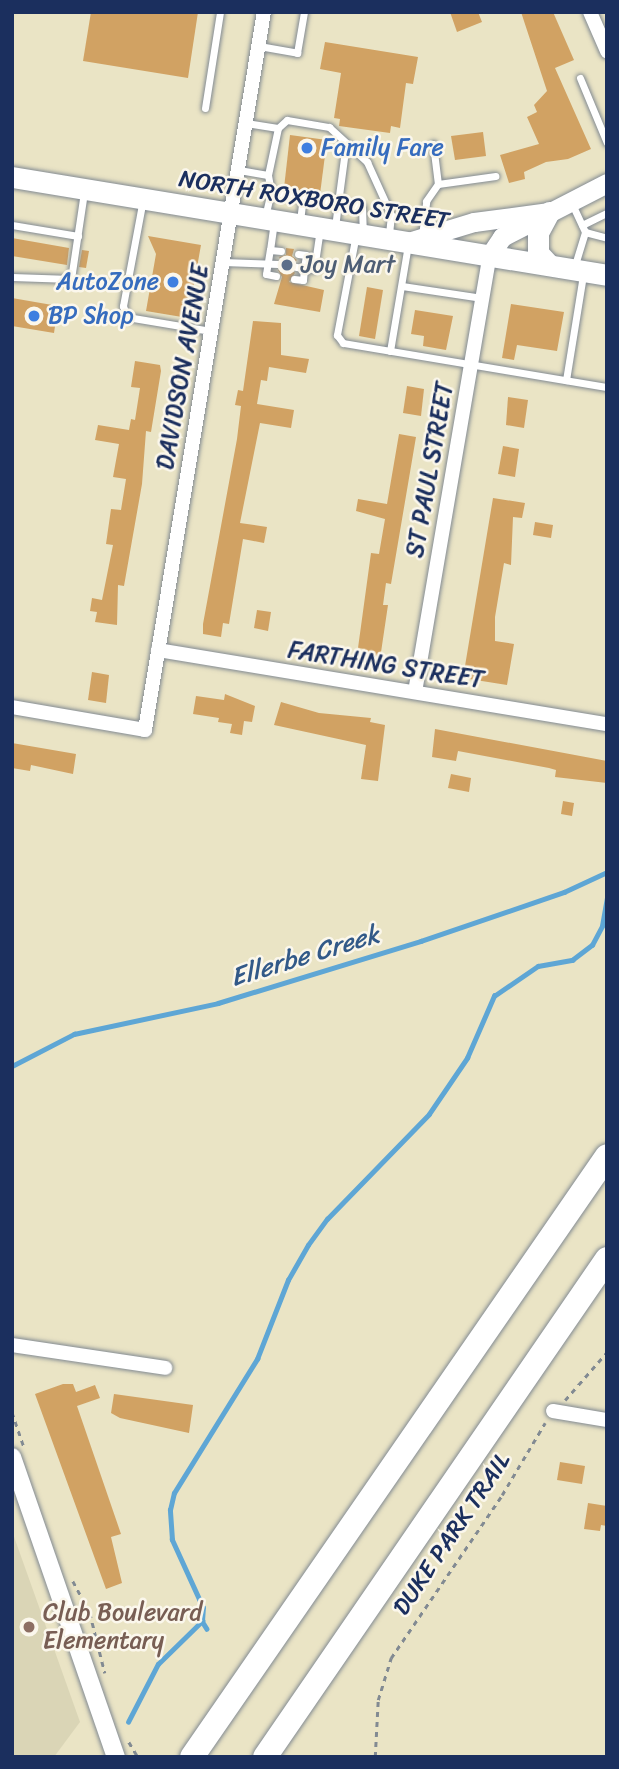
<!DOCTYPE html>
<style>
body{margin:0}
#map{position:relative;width:619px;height:1769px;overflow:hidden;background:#eae4c5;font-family:Sriracha,sans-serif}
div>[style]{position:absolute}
.built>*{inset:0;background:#dad5b6}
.stream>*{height:4.5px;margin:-2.25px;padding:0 2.25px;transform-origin:2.25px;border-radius:2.25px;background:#5ea6d5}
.building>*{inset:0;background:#d1a263}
.path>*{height:2.5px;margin-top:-1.25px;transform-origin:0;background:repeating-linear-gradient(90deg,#828a92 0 5px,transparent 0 10px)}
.roads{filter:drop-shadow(0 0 2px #828a92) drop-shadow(0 0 2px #828a92)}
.service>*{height:7px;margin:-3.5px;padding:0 3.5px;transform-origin:3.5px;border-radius:3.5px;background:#fff}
.minor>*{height:14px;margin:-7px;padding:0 7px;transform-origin:7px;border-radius:7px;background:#fff}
.tertiary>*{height:18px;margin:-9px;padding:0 9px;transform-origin:9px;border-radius:9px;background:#fff}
.secondary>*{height:19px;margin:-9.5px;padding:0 9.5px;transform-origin:9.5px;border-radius:9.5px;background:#fff}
.primary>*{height:21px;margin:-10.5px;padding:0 10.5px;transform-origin:10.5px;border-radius:10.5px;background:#fff}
.motorway>*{height:24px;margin:-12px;padding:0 12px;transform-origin:12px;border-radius:12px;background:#fff}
.dots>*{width:19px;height:19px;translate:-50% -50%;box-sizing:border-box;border:4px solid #fbf7ec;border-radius:50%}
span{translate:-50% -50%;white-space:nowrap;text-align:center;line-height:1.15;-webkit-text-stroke:5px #fbf7ec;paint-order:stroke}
.shop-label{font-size:24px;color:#366cbe}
.left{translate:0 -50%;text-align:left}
.right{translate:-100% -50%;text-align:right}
.street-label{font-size:24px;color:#1b2f5e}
.service-label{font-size:24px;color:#4e5e75}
.education-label{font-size:24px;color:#785e54}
.water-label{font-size:26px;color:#325988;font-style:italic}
.frame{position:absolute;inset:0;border:14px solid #1b2f5e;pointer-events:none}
</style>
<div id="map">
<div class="built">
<div style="clip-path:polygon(12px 1531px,80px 1722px,54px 1757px,12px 1757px)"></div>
</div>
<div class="stream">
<div style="left:12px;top:1066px;width:70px;rotate:-27.3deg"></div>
<div style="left:74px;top:1034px;width:147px;rotate:-12.1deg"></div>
<div style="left:218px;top:1003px;width:212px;rotate:-17deg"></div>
<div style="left:421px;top:941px;width:151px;rotate:-18.9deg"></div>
<div style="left:564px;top:892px;width:47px;rotate:-24.9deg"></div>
<div style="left:202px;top:1621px;width:9px;rotate:58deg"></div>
<div style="left:128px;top:1722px;width:65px;rotate:-62.7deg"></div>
<div style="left:158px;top:1664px;width:62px;rotate:-44.3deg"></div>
<div style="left:202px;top:1621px;width:13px;rotate:-86deg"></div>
<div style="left:203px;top:1608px;width:75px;rotate:-114.5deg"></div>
<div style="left:172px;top:1540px;width:30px;rotate:-94deg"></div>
<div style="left:170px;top:1510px;width:17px;rotate:-77deg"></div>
<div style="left:174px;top:1493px;width:158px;rotate:-58.2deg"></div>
<div style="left:257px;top:1359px;width:85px;rotate:-68.6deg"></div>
<div style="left:288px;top:1280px;width:40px;rotate:-60.3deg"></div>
<div style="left:308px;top:1245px;width:32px;rotate:-54deg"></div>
<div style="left:327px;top:1219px;width:146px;rotate:-45.8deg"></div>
<div style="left:429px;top:1114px;width:68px;rotate:-55.8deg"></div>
<div style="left:467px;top:1058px;width:68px;rotate:-66.5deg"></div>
<div style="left:494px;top:996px;width:53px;rotate:-34.3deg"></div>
<div style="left:538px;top:966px;width:35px;rotate:-10deg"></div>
<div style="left:572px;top:960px;width:25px;rotate:-37deg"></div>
<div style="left:592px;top:945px;width:21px;rotate:-62deg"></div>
<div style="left:602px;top:926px;width:28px;rotate:-80deg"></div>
</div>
<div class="building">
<div style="clip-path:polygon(91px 12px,198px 12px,188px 78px,83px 61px)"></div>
<div style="clip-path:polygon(450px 12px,478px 12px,482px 22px,457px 32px)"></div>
<div style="clip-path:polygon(521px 12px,553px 12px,574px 60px,555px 68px,591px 149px,568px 159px,546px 162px,524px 172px,525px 179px,509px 183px,500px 155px,539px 144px,527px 117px,537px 112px,534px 105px,547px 91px)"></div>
<div style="clip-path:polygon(325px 42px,418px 57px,413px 84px,406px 83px,400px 128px,391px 126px,390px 133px,339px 126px,340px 119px,334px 118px,341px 73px,320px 69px)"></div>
<div style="clip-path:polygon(483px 132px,486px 156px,455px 160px,451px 136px)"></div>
<div style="clip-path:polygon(290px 135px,327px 140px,320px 194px,284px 188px)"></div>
<div style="clip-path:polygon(148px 236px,201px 245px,188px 318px,146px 311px,156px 254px)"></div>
<div style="clip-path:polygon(12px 238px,69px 248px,67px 265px,12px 256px)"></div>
<div style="clip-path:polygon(286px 248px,294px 249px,292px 256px,297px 260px,290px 266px,295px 273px,289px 282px,324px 290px,320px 312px,274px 304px,282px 277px,278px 270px,284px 265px,279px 257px,286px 255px)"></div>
<div style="clip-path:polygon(82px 250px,89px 251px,86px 268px,79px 267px)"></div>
<div style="clip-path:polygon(367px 287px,383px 290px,375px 339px,359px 336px)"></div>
<div style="clip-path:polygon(12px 298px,58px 306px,54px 333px,12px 326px)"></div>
<div style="clip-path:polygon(511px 304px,564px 312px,557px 351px,517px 345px,514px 360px,502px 358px)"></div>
<div style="clip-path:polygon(415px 310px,453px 316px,446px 350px,423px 346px,424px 336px,411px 334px)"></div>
<div style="clip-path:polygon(253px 321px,281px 323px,281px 355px,309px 359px,306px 373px,269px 367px,267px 381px,261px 380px,257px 404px,294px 410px,291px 428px,260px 423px,240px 523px,267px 527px,264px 543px,243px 539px,229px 624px,223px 623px,221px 637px,203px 634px,203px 624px,237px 439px,241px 406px,235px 405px,238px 390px,243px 391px)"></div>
<div style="clip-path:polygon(135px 361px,160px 365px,161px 371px,151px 432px,146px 431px,142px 484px,124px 586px,118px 585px,117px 625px,95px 622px,97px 612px,90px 611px,92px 598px,102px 600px,113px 545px,106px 544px,111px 509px,121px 510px,126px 479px,113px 477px,119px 444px,95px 440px,98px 425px,129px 430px,131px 419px,135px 420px,140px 388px,131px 387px)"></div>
<div style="clip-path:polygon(407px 386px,424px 389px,421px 416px,403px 413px)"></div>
<div style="clip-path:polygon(508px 397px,528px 400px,524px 428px,506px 425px)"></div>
<div style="clip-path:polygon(399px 434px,416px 437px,391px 584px,386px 583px,383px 605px,388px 605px,380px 659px,363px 656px,365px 649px,358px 648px,371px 553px,379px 554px,385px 519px,356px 511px,358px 499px,387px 504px)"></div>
<div style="clip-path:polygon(503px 446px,519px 449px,515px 477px,498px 474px)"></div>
<div style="clip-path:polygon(493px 498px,525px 503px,522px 518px,513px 517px,511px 565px,504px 563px,495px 617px,495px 641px,514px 644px,507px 685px,463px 678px)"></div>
<div style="clip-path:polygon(535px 522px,553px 525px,551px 538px,533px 535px)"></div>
<div style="clip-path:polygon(257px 610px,271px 612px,268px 631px,254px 628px)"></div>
<div style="clip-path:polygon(92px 672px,109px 675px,106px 703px,88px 700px)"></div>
<div style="clip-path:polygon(225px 694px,255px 706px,252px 722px,244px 721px,242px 735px,230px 733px,232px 724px,218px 722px,219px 718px,193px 714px,196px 696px,224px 700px)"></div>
<div style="clip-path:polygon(281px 702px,319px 713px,371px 718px,370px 722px,385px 725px,378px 781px,361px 779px,366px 745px,274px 725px)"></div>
<div style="clip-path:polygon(435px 729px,607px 761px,607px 783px,555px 777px,556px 770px,549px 768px,458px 751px,456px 761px,432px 757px)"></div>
<div style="clip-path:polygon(12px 743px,76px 754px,73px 774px,31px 765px,30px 771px,12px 768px)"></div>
<div style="clip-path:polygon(451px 774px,471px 778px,469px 792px,448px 788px)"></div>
<div style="clip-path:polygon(563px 801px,574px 803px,572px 816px,561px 814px)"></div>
<div style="clip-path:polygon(63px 1384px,73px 1384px,76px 1392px,95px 1385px,100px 1398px,77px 1406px,121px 1534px,111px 1537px,122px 1583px,106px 1589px,35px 1394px)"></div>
<div style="clip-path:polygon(114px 1394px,193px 1405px,189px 1433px,120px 1418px,111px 1413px)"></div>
<div style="clip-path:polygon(560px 1462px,585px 1466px,582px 1484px,557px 1480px)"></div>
<div style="clip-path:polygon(588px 1503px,607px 1506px,607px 1526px,601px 1525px,600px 1531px,584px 1529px)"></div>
</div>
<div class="path">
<div style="left:565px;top:1400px;width:64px;rotate:-48.8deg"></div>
<div style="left:12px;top:1412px;width:36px;rotate:71deg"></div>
<div style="left:73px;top:1581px;width:36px;rotate:62deg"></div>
<div style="left:90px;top:1613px;width:62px;rotate:76deg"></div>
<div style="left:129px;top:1742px;width:17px;rotate:59deg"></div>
<div style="left:375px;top:1757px;width:57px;rotate:-87deg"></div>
<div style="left:378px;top:1700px;width:44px;rotate:-72.8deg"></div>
<div style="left:391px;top:1658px;width:197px;rotate:-55.7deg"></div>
<div style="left:502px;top:1495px;width:84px;rotate:-59.2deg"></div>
</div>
<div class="roads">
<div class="service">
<div style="left:259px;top:46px;width:39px;rotate:10deg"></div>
<div style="left:297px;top:53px;width:42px;rotate:-80.3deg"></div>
<div style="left:580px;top:78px;width:70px;rotate:67.4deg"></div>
<div style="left:205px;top:108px;width:97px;rotate:-81.1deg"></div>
<div style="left:246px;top:123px;width:32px;rotate:9deg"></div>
<div style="left:278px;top:128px;width:12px;rotate:-42deg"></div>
<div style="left:287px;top:120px;width:43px;rotate:9.5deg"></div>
<div style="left:329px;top:127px;width:52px;rotate:42.6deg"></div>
<div style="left:367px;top:162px;width:58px;rotate:65.6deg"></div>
<div style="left:391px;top:215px;width:20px;rotate:96deg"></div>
<div style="left:346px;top:143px;width:61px;rotate:97.6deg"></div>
<div style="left:338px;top:203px;width:24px;rotate:9deg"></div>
<div style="left:362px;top:207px;width:25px;rotate:88deg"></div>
<div style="left:433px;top:144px;width:40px;rotate:82.9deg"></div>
<div style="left:239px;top:170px;width:29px;rotate:10deg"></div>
<div style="left:271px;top:192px;width:17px;rotate:-100deg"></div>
<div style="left:268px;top:175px;width:48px;rotate:-78deg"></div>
<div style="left:143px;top:199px;width:109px;rotate:100.6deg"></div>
<div style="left:123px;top:306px;width:12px;rotate:70deg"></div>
<div style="left:127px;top:317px;width:85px;rotate:9.5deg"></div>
<div style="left:572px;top:204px;width:31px;rotate:65deg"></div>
<div style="left:585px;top:232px;width:23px;rotate:15deg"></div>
<div style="left:265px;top:217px;width:26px;rotate:-77deg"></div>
<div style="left:271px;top:192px;width:68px;rotate:9.3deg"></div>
<div style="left:338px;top:203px;width:23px;rotate:97deg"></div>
<div style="left:300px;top:221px;width:24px;rotate:-83deg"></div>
<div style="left:12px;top:225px;width:67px;rotate:9.5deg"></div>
<div style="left:582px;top:225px;width:28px;rotate:-26deg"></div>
<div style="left:356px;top:234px;width:103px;rotate:100.7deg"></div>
<div style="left:337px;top:335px;width:10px;rotate:53deg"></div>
<div style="left:343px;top:343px;width:268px;rotate:9.5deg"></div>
<div style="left:422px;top:236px;width:35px;rotate:-83deg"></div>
<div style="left:426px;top:201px;width:21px;rotate:-55deg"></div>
<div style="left:438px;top:184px;width:58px;rotate:-8deg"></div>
<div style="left:270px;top:250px;width:27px;rotate:-82deg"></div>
<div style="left:223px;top:262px;width:55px;rotate:2.1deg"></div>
<div style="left:296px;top:267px;width:8px;rotate:7deg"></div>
<div style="left:304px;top:268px;width:13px;rotate:-81deg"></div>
<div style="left:306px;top:255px;width:8px;rotate:-173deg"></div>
<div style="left:574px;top:268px;width:38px;rotate:-73deg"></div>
<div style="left:276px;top:276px;width:10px;rotate:-169deg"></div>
<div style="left:266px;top:274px;width:24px;rotate:-81deg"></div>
<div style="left:270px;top:250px;width:11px;rotate:5deg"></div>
<div style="left:12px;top:277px;width:59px;rotate:1.9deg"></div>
<div style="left:71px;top:279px;width:88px;rotate:-81.5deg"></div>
<div style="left:294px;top:279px;width:9px;rotate:6deg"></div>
<div style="left:303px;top:280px;width:12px;rotate:-85deg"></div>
<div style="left:304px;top:268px;width:10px;rotate:6deg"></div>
<div style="left:314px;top:269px;width:40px;rotate:-81.5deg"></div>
<div style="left:402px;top:286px;width:81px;rotate:8.5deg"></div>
<div style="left:390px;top:351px;width:108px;rotate:-80.4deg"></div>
<div style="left:566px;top:380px;width:106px;rotate:-80.8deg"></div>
</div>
<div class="minor">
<div style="left:590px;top:12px;width:43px;rotate:66.4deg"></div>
<div style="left:158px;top:650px;width:455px;rotate:9.4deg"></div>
<div style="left:415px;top:692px;width:443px;rotate:-80.3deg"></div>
<div style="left:12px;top:707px;width:135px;rotate:9.8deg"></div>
<div style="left:145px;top:730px;width:728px;rotate:-80.59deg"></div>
<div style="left:12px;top:1345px;width:155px;rotate:8.5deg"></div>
<div style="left:553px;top:1411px;width:55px;rotate:9.5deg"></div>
</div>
<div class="tertiary">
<div style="left:12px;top:1457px;width:318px;rotate:70.9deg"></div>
</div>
<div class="secondary">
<div style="left:408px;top:242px;width:69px;rotate:-16.9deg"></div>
<div style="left:474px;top:222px;width:76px;rotate:-7.6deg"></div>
<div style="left:490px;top:255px;width:22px;rotate:-56deg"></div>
<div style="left:502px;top:237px;width:118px;rotate:-27.2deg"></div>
</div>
<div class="primary">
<div style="left:12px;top:177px;width:603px;rotate:9.35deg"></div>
<div style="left:549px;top:212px;width:24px;rotate:118deg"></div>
<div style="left:538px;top:233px;width:20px;rotate:90deg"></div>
<div style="left:538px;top:253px;width:16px;rotate:47deg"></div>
</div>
<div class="motorway">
<div style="left:192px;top:1757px;width:730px;rotate:-55.37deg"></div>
<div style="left:265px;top:1757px;width:604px;rotate:-55.52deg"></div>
</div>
</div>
<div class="dots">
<div style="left:307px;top:148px;background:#3f7fe0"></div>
<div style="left:287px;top:265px;background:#5c6f8a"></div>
<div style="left:173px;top:282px;background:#3f7fe0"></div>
<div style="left:34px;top:316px;background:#3f7fe0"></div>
<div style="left:29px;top:1627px;background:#8d6e63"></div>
</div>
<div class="shop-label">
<span class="left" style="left:321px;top:148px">Family Fare</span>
<span class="right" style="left:159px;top:282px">AutoZone</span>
<span class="left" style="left:48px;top:316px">BP Shop</span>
</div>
<div class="street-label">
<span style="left:314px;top:200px;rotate:9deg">NORTH ROXBORO STREET</span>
<span style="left:183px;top:367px;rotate:-80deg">DAVIDSON AVENUE</span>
<span style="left:430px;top:470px;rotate:-80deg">ST PAUL STREET</span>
<span style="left:386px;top:665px;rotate:9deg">FARTHING STREET</span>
<span style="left:452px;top:1534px;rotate:-56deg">DUKE PARK TRAIL</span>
</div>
<div class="service-label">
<span class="left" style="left:301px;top:265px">Joy Mart</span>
</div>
<div class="education-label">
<span class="left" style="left:43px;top:1627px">Club Boulevard<br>Elementary</span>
</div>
<div class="water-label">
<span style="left:305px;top:956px;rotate:-17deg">Ellerbe Creek</span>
</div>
<div class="frame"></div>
</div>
